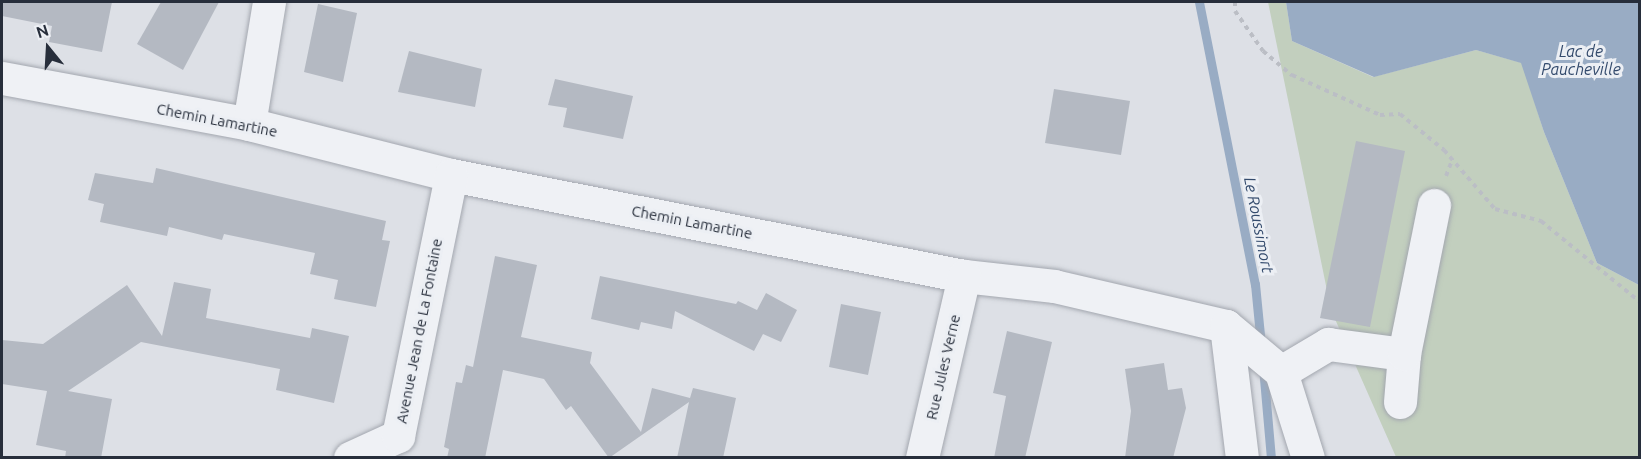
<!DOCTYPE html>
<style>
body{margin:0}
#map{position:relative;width:1641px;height:459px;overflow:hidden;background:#dde0e6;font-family:Ubuntu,sans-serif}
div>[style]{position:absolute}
.green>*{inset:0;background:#c2cfbe}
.water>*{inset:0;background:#99acc4}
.stream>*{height:9px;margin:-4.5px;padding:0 4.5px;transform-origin:4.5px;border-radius:4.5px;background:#99acc4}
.building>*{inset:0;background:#b4b9c2}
.path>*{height:4px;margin-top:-2px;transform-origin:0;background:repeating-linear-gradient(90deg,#bbbec5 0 4.5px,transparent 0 9px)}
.roads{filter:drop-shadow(0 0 2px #a3a7af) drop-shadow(0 0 2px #a3a7af)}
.minor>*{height:33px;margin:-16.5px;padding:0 16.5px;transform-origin:16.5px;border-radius:16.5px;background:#eff1f5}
span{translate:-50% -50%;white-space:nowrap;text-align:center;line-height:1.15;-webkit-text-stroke:6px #eceff4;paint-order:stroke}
.street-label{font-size:15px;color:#272e3b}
.water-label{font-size:16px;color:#344b6d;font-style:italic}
.frame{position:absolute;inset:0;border:3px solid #272e3b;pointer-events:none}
.north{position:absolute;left:18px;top:18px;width:60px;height:60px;-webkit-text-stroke:4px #eceff4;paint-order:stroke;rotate:342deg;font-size:16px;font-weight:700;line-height:24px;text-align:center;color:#272e3b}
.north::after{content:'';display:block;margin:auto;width:21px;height:27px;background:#272e3b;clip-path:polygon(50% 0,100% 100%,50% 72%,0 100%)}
</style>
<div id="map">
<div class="green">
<div style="clip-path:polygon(1268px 2px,1286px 2px,1292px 41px,1373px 77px,1476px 50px,1522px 63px,1544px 132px,1597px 263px,1639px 285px,1639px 457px,1396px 457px,1331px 310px)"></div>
</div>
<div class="water">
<div style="clip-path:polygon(1286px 2px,1639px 2px,1639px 285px,1597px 263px,1544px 132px,1521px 63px,1476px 50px,1374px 77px,1292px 41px)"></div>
</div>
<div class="stream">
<div style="left:1199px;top:2px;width:288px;rotate:78.8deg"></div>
<div style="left:1255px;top:284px;width:61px;rotate:84.4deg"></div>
<div style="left:1263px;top:367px;width:91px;rotate:85deg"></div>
</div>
<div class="building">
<div style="clip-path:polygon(2px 2px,112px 2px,102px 52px,49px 42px,52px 26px,2px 16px)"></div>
<div style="clip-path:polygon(161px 2px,219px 2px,183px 70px,137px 44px)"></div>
<div style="clip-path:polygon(318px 4px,357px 13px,343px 82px,304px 72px)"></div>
<div style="clip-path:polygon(409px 51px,482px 69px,475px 107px,398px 92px)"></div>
<div style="clip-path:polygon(555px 79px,633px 96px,623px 139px,563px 127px,567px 108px,548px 105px)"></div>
<div style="clip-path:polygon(1054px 89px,1130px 101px,1121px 155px,1045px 143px)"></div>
<div style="clip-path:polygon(1356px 141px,1405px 151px,1370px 327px,1320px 318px)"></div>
<div style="clip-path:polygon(156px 168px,386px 221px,382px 240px,390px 241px,376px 307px,334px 299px,338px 280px,310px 274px,315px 253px,224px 234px,222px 240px,169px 227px,167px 236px,100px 222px,104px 204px,88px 200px,95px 173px,153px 183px)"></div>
<div style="clip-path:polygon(495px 256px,537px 265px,521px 337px,592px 352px,590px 363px,641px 432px,652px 388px,690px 398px,693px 388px,736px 398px,723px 458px,677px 458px,689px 402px,609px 458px,571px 406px,566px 410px,544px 379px,503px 370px,485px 458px,447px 458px,449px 449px,444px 447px,456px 382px,462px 383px,466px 365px,473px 367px)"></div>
<div style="clip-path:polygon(600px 276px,736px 304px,738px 301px,757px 310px,766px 293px,797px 310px,781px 342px,763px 334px,754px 351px,675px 311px,672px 329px,641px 322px,639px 330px,591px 319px)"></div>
<div style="clip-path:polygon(174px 282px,211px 289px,206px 318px,310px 338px,312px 328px,349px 336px,334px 403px,276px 390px,280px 369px,141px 342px,68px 391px,112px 399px,101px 458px,65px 458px,66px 451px,36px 445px,47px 391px,2px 384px,2px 340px,43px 344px,127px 285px,162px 336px)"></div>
<div style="clip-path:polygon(841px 304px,881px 312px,868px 375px,829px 367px)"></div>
<div style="clip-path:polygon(1007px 331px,1052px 342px,1025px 458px,994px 458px,1006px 396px,993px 393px)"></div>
<div style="clip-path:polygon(1164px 363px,1168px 390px,1182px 388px,1186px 408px,1173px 458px,1125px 458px,1131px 411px,1125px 369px)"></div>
</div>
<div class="path">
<div style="left:1235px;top:2px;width:9px;rotate:90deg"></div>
<div style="left:1235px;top:11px;width:49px;rotate:55deg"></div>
<div style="left:1263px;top:51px;width:38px;rotate:40deg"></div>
<div style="left:1292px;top:75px;width:97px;rotate:24.4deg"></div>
<div style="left:1380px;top:115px;width:20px;rotate:-3deg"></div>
<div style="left:1400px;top:114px;width:57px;rotate:39.3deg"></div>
<div style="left:1444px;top:150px;width:78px;rotate:49.2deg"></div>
<div style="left:1495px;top:209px;width:48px;rotate:14.6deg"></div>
<div style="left:1541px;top:221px;width:128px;rotate:39.3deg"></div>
<div style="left:1446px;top:176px;width:17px;rotate:-69deg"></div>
</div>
<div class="roads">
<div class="minor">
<div style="left:2px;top:78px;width:251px;rotate:10.5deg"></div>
<div style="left:249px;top:124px;width:208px;rotate:14.2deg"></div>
<div style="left:451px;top:175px;width:523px;rotate:11.14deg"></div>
<div style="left:964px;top:276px;width:91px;rotate:6.3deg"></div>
<div style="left:1054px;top:286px;width:177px;rotate:13.1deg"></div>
<div style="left:1226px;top:326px;width:72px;rotate:39.9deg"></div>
<div style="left:1281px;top:372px;width:90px;rotate:72.6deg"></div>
<div style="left:249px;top:124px;width:124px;rotate:-80.7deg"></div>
<div style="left:1226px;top:326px;width:133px;rotate:83.1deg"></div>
<div style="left:1281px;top:372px;width:55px;rotate:-30.8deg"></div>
<div style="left:1328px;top:344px;width:77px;rotate:7.5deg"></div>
<div style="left:1400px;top:402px;width:48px;rotate:-85.2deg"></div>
<div style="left:1404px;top:354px;width:152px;rotate:-78.6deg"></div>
<div style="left:350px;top:458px;width:53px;rotate:-24.6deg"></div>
<div style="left:398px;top:436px;width:266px;rotate:-78.5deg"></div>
<div style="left:922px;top:458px;width:187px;rotate:-77deg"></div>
</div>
</div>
<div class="street-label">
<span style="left:217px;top:120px;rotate:11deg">Chemin Lamartine</span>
<span style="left:692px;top:222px;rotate:11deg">Chemin Lamartine</span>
<span style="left:419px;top:331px;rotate:-79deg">Avenue Jean de La Fontaine</span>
<span style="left:943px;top:367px;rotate:-77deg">Rue Jules Verne</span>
</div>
<div class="water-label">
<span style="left:1581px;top:60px">Lac de<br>Paucheville</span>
<span style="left:1259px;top:225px;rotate:79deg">Le Roussimort</span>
</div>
<div class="frame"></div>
<div class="north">N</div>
</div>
